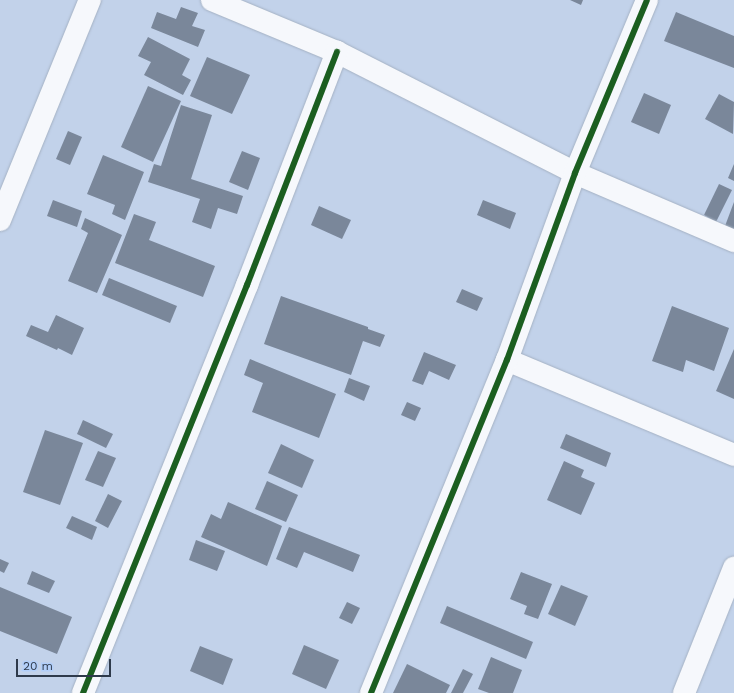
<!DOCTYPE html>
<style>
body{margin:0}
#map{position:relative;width:734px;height:693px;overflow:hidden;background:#c2d2ea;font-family:"Work Sans",sans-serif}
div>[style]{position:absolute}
.building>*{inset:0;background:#7a879a}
.roads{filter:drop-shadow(0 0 1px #a4b1c3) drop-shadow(0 0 1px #a4b1c3)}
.minor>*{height:22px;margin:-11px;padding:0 11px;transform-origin:11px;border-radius:11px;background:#f6f8fc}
.cycleway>*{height:6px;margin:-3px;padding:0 3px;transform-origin:3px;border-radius:3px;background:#1b5e20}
span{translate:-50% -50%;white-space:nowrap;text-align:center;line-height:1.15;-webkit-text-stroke:4px #b2cffa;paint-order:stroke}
.scale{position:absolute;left:16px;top:659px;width:95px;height:18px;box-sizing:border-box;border:2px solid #2e3a4b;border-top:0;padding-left:5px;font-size:12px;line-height:14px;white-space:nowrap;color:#2e3a4b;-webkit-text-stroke:3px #b2cffa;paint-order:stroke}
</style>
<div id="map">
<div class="building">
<div style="clip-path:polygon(570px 0,583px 0,581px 5px)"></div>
<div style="clip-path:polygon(181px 7px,198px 13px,192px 26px,205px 30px,198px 47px,151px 28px,157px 12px,176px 19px)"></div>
<div style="clip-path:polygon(676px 12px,734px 36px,734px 68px,664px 41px)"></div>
<div style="clip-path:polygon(148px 37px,190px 59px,182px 75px,191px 80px,183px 95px,144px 75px,151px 62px,138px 56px)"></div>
<div style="clip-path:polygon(207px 57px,250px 75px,232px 114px,190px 96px)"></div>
<div style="clip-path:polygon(148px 86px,181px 101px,153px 162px,121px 147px)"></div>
<div style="clip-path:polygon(644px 93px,671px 105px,659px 134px,631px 122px)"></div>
<div style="clip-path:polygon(719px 94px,734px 102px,733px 134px,705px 119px)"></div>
<div style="clip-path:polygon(181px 105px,212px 115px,191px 179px,243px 196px,237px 214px,218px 208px,211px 229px,192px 222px,200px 199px,148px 182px,154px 164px,161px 166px)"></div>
<div style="clip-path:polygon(68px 131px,82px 137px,70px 165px,56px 159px)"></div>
<div style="clip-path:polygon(242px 151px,260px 158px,248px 190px,229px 182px)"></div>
<div style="clip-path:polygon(103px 155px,144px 172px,125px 220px,112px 214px,115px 205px,87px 194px)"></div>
<div style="clip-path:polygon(734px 164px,734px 181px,728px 178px)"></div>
<div style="clip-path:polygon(719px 184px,732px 190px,716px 222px,704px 215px)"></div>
<div style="clip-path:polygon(53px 200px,82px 211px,77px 227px,47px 216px)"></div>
<div style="clip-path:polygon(483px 200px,516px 213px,510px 229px,477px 215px)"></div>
<div style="clip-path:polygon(734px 202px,734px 229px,725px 226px)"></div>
<div style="clip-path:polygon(319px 206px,351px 220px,342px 239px,311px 225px)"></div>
<div style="clip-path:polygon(134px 214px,156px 222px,149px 240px,215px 266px,203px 297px,115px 263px)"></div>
<div style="clip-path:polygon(85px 218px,122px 235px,97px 293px,68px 281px,88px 233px,81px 229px)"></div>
<div style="clip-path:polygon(109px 278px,177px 306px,170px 323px,102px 295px)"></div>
<div style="clip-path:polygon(462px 289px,483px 298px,477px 311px,456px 302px)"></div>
<div style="clip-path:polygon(281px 296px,368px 327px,368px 329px,385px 335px,380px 347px,363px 341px,351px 375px,264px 344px)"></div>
<div style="clip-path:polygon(672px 306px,729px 328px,714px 371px,686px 360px,683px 372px,652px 361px)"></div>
<div style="clip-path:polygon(56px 315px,84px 328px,72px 355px,58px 348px,57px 350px,26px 336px,31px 325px,48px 332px)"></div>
<div style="clip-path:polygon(734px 349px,734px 399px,716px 391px)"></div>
<div style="clip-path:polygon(424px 352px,456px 365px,449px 380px,429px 371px,423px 385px,412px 381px)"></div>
<div style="clip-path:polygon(250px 359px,336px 394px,319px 438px,252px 412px,263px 383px,244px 375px)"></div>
<div style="clip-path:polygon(349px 378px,370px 386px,364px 401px,344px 392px)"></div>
<div style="clip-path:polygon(407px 402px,421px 408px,415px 421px,401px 415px)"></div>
<div style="clip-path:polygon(83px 420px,113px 434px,106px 448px,77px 434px)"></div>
<div style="clip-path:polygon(45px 430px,83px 443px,60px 505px,23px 492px)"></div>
<div style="clip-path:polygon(566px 434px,611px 453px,606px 467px,560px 448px)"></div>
<div style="clip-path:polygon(281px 444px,314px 460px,302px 488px,268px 473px)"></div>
<div style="clip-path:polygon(98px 451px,116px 458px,103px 487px,85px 480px)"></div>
<div style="clip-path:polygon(564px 461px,584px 470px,581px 477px,595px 483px,581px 515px,547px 500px)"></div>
<div style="clip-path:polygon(267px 481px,298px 495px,286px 522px,255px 509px)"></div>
<div style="clip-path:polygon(108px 494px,122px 501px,108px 528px,95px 521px)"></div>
<div style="clip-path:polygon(228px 502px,282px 526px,267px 566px,201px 537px,211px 514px,221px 519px)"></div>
<div style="clip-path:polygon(72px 516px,97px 527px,92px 540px,66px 528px)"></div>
<div style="clip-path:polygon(289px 527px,360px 555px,353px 572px,304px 552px,297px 568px,276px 559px)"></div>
<div style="clip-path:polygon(196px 540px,225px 551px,217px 571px,189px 560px)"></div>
<div style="clip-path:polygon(0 559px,9px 563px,4px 573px,0 571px)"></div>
<div style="clip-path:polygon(32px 571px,55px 581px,49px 593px,27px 584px)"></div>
<div style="clip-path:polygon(521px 572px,552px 584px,538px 619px,524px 614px,527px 606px,510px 599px)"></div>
<div style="clip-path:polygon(561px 585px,588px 596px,575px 626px,548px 614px)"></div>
<div style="clip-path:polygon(0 587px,72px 617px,57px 654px,0 631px)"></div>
<div style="clip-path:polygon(347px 602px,360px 608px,352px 624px,339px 618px)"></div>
<div style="clip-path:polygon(447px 606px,533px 642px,526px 659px,440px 623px)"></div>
<div style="clip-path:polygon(304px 645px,339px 660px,326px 689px,292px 674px)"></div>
<div style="clip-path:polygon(200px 646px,233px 659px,223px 685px,190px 671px)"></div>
<div style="clip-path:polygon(491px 657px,522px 670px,513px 693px,489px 693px,478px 689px)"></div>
<div style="clip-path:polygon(407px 664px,450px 685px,446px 693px,393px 693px)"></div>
<div style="clip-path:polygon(463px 669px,473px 674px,463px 693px,451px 693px)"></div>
</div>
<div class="roads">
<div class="minor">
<div style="left:212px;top:0;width:135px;rotate:22.6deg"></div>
<div style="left:337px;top:52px;width:267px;rotate:26.9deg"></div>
<div style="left:575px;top:173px;width:173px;rotate:23.2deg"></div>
<div style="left:0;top:220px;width:238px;rotate:-67.8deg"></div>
<div style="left:507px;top:360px;width:246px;rotate:22.7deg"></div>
<div style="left:83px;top:693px;width:440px;rotate:-68.1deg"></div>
<div style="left:247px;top:285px;width:250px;rotate:-68.9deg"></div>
<div style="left:371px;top:693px;width:360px;rotate:-67.8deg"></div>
<div style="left:507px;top:360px;width:199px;rotate:-70deg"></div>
<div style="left:575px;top:173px;width:187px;rotate:-67.4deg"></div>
<div style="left:684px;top:693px;width:135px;rotate:-68.2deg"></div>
</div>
</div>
<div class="cycleway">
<div style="left:83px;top:693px;width:440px;rotate:-68.1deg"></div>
<div style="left:247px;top:285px;width:250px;rotate:-68.9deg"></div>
<div style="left:371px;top:693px;width:360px;rotate:-67.8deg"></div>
<div style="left:507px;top:360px;width:199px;rotate:-70deg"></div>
<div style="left:575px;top:173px;width:187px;rotate:-67.4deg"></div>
</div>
<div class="scale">20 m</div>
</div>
